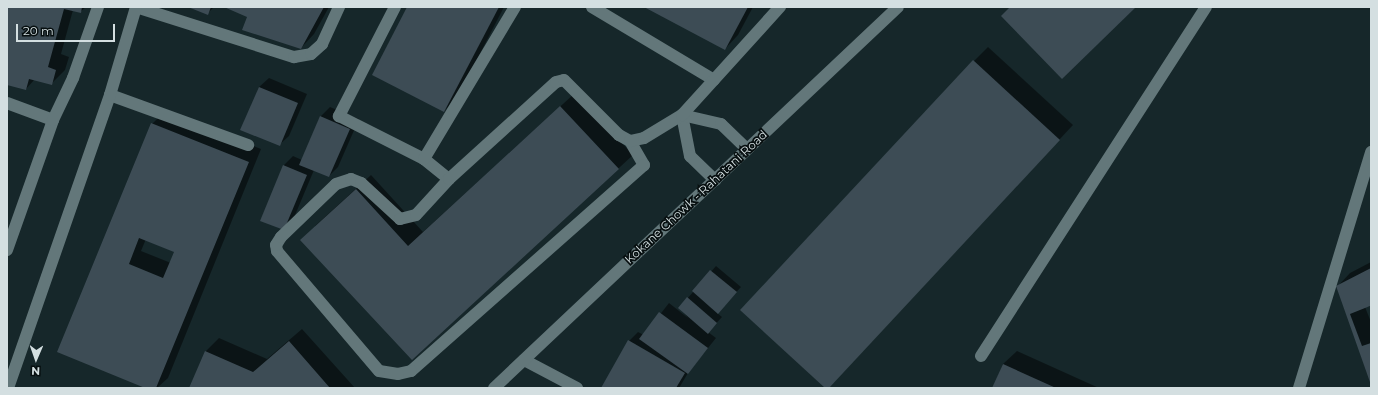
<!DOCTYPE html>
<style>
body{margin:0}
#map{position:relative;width:1378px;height:395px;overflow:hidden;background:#16272a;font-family:Montserrat,sans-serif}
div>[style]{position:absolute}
.shadow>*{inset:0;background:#0007}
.building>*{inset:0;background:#3d4c55}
.minor>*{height:12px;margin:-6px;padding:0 6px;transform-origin:6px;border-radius:6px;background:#63777a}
span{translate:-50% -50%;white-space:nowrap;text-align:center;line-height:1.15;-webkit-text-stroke:3.5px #070f10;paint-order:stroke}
.street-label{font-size:12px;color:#d4dfe1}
.frame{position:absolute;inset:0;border:8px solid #d4dfe1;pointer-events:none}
.north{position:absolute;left:16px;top:339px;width:40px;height:40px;-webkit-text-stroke:3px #070f10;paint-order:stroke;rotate:182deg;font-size:11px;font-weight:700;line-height:16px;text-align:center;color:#d4dfe1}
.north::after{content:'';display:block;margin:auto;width:14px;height:18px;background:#d4dfe1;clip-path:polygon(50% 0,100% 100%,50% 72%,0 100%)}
.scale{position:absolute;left:16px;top:24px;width:99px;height:18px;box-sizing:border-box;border:2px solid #d4dfe1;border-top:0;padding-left:5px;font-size:12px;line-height:14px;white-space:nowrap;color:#d4dfe1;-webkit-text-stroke:3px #070f10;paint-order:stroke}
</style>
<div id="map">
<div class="shadow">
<div style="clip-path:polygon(7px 7px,86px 7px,80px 12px,73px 10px,61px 54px,69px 57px,65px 70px,52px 83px,35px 79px,26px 89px,7px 84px)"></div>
<div style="clip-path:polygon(191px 7px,214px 7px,207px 14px)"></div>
<div style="clip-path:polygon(226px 7px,329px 7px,314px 34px,301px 48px,249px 17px)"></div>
<div style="clip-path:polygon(408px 7px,504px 7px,457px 98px,444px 111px)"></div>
<div style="clip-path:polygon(646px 7px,753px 7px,738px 35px,725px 49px)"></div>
<div style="clip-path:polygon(988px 47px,1073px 125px,827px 388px,974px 61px)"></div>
<div style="clip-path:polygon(269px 78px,307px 94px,289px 136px,279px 145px,259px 87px)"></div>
<div style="clip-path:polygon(575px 93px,633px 155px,412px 359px,315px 226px,371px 175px,423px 232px)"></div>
<div style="clip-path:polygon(330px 107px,359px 119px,338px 167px,329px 176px,314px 170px,293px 220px,283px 229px,261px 220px,284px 165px,293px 156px,302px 160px,320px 117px)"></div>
<div style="clip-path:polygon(evenodd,165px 111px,261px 149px,168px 378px,157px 388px,147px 388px,59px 352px,152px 124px,165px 111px,146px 239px,175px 252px,171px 263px,141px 251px,146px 239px)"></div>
<div style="clip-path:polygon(1371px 262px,1371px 306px,1365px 307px,1371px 322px,1371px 383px,1337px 287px,1350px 273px)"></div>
<div style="clip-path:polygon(716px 266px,741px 287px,717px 313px,722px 317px,708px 332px,716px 338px,688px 373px,679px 388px,602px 388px,629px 341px,638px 332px,644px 335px,669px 303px,688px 318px,679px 308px)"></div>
<div style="clip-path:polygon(302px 329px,355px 388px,190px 388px,206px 351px,219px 338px,267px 359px)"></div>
<div style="clip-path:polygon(1017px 351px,1099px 388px,993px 388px,1003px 364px)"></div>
</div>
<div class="building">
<div style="clip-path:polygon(7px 7px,82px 7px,81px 13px,64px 9px,48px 67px,56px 70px,52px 85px,29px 79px,26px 90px,7px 85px)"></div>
<div style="clip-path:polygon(188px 7px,211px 7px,208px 15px)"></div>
<div style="clip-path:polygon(224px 7px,324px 7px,301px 49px,242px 30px,247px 17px)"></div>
<div style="clip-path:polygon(407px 7px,499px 7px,444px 112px,372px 75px)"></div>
<div style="clip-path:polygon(644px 7px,748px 7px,725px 50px)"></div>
<div style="clip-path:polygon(1010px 7px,1136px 7px,1062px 79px,1001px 16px)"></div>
<div style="clip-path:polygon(973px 60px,1060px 140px,829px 388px,825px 388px,740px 310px)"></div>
<div style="clip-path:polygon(259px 87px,298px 103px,280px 146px,240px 130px)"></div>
<div style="clip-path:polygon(560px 106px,619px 169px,412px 360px,300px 240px,356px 189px,408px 246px)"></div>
<div style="clip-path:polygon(320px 116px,350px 129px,329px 177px,299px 165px)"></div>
<div style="clip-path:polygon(evenodd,151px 123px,249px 162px,156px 388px,145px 388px,57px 352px,151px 123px,139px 238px,174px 252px,163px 278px,129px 264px,139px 238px)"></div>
<div style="clip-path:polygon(283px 165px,307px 175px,284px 230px,260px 221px)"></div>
<div style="clip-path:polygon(1371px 268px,1371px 309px,1370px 306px,1350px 314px,1362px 346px,1371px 343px,1371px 385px,1336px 286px)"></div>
<div style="clip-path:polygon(710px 270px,737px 292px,718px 314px,692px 291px)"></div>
<div style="clip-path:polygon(687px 297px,717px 323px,708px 334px,678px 308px)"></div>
<div style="clip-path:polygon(659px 312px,708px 348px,688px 374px,639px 339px)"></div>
<div style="clip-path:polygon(628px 340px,685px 373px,676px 388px,601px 388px)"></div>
<div style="clip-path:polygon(289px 341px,330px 388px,189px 388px,205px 351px,253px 372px)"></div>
<div style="clip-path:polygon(1003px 364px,1056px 388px,992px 388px)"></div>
</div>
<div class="minor">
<div style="left:136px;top:7px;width:166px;rotate:17.6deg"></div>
<div style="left:294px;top:57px;width:17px;rotate:-10deg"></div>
<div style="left:311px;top:54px;width:15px;rotate:-42deg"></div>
<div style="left:322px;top:44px;width:41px;rotate:-65.3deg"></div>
<div style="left:395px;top:7px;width:123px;rotate:117.2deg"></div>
<div style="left:339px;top:116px;width:95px;rotate:26.8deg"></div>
<div style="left:424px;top:159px;width:32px;rotate:39deg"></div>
<div style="left:592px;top:7px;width:142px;rotate:30.9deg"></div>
<div style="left:110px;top:95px;width:147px;rotate:19.9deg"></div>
<div style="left:7px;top:103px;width:49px;rotate:20.3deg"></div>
<div style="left:682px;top:115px;width:42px;rotate:79deg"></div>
<div style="left:690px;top:156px;width:35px;rotate:44deg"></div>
<div style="left:682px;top:115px;width:40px;rotate:13deg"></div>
<div style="left:721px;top:124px;width:36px;rotate:44deg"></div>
<div style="left:630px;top:141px;width:28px;rotate:60deg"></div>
<div style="left:644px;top:165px;width:311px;rotate:138.5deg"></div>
<div style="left:411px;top:371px;width:13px;rotate:167deg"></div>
<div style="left:398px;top:374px;width:19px;rotate:-171deg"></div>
<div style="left:379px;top:371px;width:157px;rotate:-130.4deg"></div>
<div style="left:277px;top:251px;width:6px;rotate:-99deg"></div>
<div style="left:276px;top:245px;width:9px;rotate:-58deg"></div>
<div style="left:281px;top:237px;width:76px;rotate:-43.9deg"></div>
<div style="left:336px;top:184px;width:16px;rotate:-18deg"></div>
<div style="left:351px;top:179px;width:11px;rotate:22deg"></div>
<div style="left:361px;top:183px;width:53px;rotate:42.7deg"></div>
<div style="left:400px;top:219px;width:16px;rotate:-14deg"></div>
<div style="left:416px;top:215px;width:49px;rotate:-47.5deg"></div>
<div style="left:449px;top:179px;width:144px;rotate:-42.2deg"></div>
<div style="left:556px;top:82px;width:8px;rotate:-14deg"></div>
<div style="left:564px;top:80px;width:78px;rotate:45deg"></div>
<div style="left:619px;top:135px;width:13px;rotate:29deg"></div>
<div style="left:630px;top:141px;width:14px;rotate:-12deg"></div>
<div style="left:644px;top:138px;width:44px;rotate:-31.2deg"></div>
<div style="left:682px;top:115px;width:146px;rotate:-47.8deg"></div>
<div style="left:424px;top:159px;width:177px;rotate:-59.1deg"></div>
<div style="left:7px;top:250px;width:138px;rotate:-70.5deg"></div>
<div style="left:53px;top:120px;width:47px;rotate:-64.5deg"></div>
<div style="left:73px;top:78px;width:75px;rotate:-70.6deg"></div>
<div style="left:981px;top:356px;width:415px;rotate:-57.2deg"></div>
<div style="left:524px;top:360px;width:60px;rotate:27.8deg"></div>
<div style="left:8px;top:388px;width:310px;rotate:-70.8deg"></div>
<div style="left:110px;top:95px;width:92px;rotate:-73.5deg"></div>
<div style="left:494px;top:388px;width:555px;rotate:-43.32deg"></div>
<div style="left:1299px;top:388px;width:247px;rotate:-73deg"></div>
</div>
<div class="street-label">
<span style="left:696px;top:197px;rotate:-43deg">Kokane Chowk - Rahatani Road</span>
</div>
<div class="frame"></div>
<div class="north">N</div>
<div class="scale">20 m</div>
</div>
